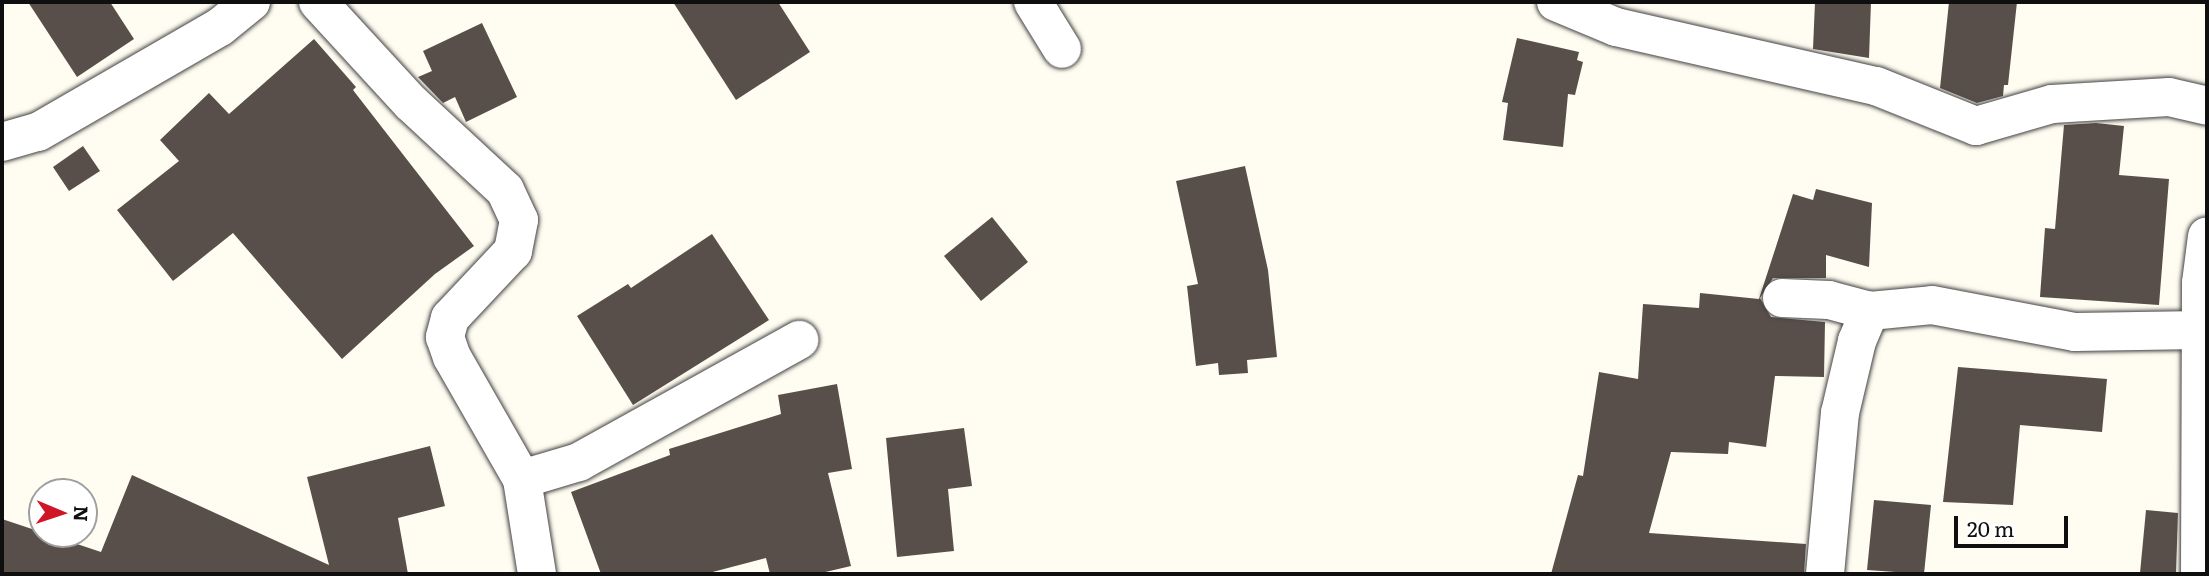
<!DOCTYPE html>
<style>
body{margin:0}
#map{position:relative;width:2209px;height:576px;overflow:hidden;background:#fffcf1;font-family:Literata,serif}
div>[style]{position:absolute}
.building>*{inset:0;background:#594f4a}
.roads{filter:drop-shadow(0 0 2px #424242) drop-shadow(0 0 2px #424242)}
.minor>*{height:38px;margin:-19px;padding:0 19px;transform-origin:19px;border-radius:19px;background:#fff}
span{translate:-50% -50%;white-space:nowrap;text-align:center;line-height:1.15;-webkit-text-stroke:7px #fff;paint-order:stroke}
.frame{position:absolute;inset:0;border:4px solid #0f0f0f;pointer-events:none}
.north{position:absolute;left:28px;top:478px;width:70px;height:70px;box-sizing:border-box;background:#fff;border:2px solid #9f9f9f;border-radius:50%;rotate:92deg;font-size:19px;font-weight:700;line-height:28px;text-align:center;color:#0f0f0f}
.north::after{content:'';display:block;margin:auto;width:24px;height:32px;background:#cf1627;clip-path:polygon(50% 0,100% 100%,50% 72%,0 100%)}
.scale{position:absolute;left:1954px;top:516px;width:114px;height:32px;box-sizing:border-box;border:4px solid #0f0f0f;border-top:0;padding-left:9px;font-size:21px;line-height:24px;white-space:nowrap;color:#0f0f0f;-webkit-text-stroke:5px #fff;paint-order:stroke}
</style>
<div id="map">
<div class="building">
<div style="clip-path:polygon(28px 2px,110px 2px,134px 39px,77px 77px)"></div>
<div style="clip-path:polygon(673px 2px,778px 2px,810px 52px,736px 100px)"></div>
<div style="clip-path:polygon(1815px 2px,1871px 2px,1869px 58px,1813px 49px)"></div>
<div style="clip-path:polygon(1949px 2px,2017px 2px,2008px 85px,2004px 85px,2003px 96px,1977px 103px,1940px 88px)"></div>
<div style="clip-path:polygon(482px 23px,517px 97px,466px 122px,455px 97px,443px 103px,418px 77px,432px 71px,423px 51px)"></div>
<div style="clip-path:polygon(1517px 38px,1579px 52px,1577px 60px,1583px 62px,1575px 95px,1568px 94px,1563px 147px,1503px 140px,1508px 103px,1502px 102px)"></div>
<div style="clip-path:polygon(314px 39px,356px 87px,353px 90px,474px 246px,435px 274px,342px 359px,233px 233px,173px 281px,117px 210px,179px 161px,160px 140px,209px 93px,229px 114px)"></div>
<div style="clip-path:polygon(2096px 123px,2124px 126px,2119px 175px,2169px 179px,2159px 305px,2040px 297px,2045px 228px,2055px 229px,2064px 125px)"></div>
<div style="clip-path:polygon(83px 146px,100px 171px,69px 191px,53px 167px)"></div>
<div style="clip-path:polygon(1245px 166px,1268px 270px,1277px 357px,1247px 360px,1248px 373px,1219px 375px,1218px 363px,1196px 366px,1187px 286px,1198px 284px,1176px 181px)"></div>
<div style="clip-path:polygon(1816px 189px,1872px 203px,1869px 267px,1826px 255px,1826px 278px,1773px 278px,1760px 298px,1771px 317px,1825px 322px,1824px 377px,1775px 376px,1766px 447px,1729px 442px,1728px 454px,1671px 452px,1649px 533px,1806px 544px,1804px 574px,1551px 574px,1578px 475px,1583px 476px,1599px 372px,1638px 379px,1643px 304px,1699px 308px,1700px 293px,1759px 299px,1793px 194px,1813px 200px)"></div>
<div style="clip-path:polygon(992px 217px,1028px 262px,981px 301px,944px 256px)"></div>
<div style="clip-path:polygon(712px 234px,769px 320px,633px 405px,577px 316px,628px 284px,631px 288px)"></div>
<div style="clip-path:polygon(1958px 367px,2107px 379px,2102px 432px,2020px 425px,2013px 505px,1943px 502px)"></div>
<div style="clip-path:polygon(837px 384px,852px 469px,828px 473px,851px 566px,817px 574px,770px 574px,766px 558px,705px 574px,601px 574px,571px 492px,670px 455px,669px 449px,781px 414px,778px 395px)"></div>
<div style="clip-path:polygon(964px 428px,972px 486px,948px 489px,954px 551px,897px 557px,886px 438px)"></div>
<div style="clip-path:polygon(430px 446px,445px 506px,398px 518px,408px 574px,2px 574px,2px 519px,101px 552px,132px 475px,329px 565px,307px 477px)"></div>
<div style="clip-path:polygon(1874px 500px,1931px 505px,1924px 574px,1867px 570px)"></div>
<div style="clip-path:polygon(2146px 510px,2178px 513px,2176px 574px,2140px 573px)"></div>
</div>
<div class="roads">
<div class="minor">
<div style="left:318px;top:2px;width:137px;rotate:47.4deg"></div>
<div style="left:411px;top:103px;width:128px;rotate:42.8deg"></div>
<div style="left:505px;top:190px;width:33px;rotate:65deg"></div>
<div style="left:519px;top:220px;width:32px;rotate:101deg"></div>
<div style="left:513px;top:251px;width:92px;rotate:133.2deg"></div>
<div style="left:450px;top:318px;width:20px;rotate:105deg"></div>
<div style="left:445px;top:337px;width:21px;rotate:71deg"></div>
<div style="left:452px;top:357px;width:141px;rotate:60.2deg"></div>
<div style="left:1033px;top:2px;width:55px;rotate:58.3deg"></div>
<div style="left:1556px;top:2px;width:65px;rotate:22.6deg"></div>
<div style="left:1616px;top:27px;width:267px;rotate:12.8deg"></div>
<div style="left:1876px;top:86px;width:108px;rotate:21.8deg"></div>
<div style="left:1976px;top:126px;width:79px;rotate:-16.1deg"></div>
<div style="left:2052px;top:104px;width:117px;rotate:-3.4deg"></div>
<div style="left:2169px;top:97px;width:39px;rotate:13deg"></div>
<div style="left:2px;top:142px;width:37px;rotate:-16deg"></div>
<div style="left:38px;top:132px;width:210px;rotate:-30deg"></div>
<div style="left:220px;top:27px;width:40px;rotate:-39deg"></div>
<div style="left:1782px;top:298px;width:47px;rotate:2.4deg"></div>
<div style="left:1829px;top:300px;width:42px;rotate:15deg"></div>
<div style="left:1870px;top:311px;width:62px;rotate:-5.5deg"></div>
<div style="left:1932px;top:305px;width:146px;rotate:10.7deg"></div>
<div style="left:2075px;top:332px;width:126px;rotate:-0.9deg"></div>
<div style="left:537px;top:574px;width:96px;rotate:-99deg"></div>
<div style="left:522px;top:479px;width:59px;rotate:-16.6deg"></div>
<div style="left:579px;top:462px;width:252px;rotate:-29deg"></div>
<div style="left:1825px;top:574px;width:162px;rotate:-84.7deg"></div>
<div style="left:1840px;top:413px;width:74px;rotate:-76.7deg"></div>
<div style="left:1857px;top:341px;width:33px;rotate:-67deg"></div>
<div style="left:2200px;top:574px;width:291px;rotate:-89.8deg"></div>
<div style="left:2201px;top:283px;width:47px;rotate:-82.7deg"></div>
</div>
</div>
<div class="frame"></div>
<div class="north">N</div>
<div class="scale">20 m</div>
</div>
